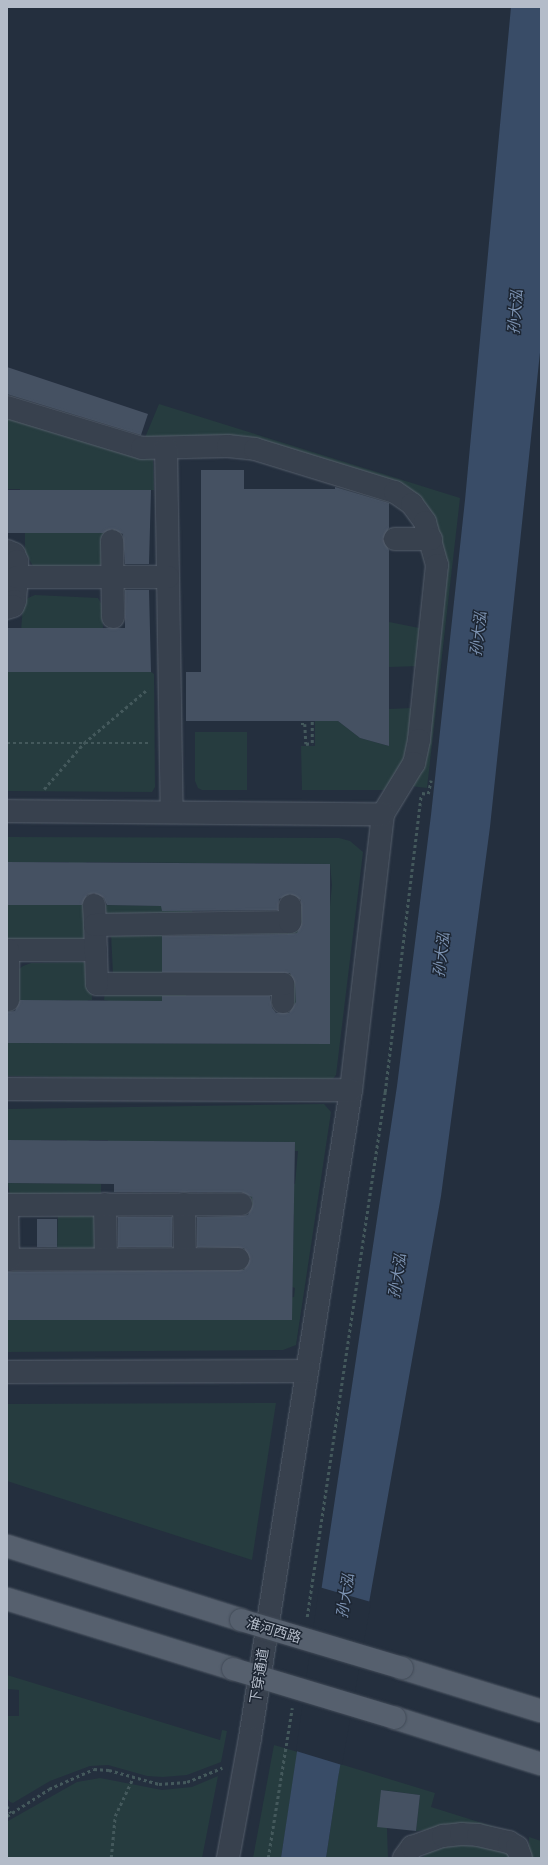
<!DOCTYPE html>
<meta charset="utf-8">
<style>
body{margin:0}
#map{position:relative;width:548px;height:1865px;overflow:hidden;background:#242f3e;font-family:"DejaVu Sans","Noto Sans SC",sans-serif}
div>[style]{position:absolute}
.green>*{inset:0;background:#263c3f}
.water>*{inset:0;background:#394c67}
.pier>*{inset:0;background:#242f3e}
.building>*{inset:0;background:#455162}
.path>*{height:2.5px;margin-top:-1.25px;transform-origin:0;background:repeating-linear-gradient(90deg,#44595c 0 3px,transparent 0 6px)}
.roads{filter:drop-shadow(0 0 1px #565f6c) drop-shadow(0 0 1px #565f6c)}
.minor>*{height:22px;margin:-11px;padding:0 11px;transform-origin:11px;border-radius:11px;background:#38414e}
.major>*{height:22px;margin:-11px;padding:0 11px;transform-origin:11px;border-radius:11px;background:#56606e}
.bridges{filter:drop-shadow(0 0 1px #414a57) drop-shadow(0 0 1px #414a57)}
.major-bridge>*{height:22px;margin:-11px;padding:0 11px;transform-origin:11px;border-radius:11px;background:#56606e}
span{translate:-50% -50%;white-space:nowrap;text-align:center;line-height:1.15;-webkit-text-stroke:3px #1d2633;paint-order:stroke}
.street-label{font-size:14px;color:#b4bcc9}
.water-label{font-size:15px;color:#7c92b1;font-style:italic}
.frame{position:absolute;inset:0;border:8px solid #b4bcc9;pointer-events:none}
</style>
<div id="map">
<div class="green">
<div style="clip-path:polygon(159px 404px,460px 498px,427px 788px,411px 786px,446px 568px,416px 499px,255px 441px,144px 440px)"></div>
<div style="clip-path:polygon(7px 414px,153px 457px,154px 490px,44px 490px,20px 493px,20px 489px,7px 489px)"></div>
<div style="clip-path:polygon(25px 533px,104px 533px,102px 562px,99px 567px,33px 566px,25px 552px)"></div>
<div style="clip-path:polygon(35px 595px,98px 598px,102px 605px,103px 628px,45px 628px,21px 631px,23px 605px,28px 598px)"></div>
<div style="clip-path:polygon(389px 622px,424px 629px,419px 666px,389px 667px)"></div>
<div style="clip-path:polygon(7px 672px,151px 672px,154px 674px,155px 787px,152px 792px,7px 791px)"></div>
<div style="clip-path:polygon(412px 708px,413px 732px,404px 763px,387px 790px,302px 790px,301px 746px,315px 746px,315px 721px,338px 721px,360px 738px,389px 746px,389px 709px)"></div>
<div style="clip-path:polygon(195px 732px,247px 732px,247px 790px,202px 790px,198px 788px,195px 781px)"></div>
<div style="clip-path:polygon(evenodd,7px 837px,339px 838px,350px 841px,363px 852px,336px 1075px,331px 1081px,324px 1082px,7px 1076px,7px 1043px,330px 1044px,330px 1003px,292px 1005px,290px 979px,113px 974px,111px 933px,296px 928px,296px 906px,330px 906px,332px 885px,330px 864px,88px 862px,69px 866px,69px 862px,40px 862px,15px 866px,15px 862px,7px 862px,7px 837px,330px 934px,330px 974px,162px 975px,162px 935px,330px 934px)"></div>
<div style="clip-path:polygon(7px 905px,87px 905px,85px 939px,7px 941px)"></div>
<div style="clip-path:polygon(99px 905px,192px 906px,192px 915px,102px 920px)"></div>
<div style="clip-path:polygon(84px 962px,91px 969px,92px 1000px,88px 1000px,87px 1004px,68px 1000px,15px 1004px,15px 972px,23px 966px,31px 963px)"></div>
<div style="clip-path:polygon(105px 991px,186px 992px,186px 1001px,131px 1001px,110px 1004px,110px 1001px,104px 1000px)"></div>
<div style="clip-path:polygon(324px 1104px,331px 1112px,296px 1345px,283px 1350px,7px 1352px,7px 1320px,294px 1297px,295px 1288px,292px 1287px,294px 1214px,250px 1213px,249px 1184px,295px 1184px,298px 1151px,295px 1151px,295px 1142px,132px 1141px,132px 1144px,108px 1144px,108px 1140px,89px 1140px,88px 1144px,67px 1144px,67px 1140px,41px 1140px,41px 1144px,16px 1143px,16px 1140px,7px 1140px,7px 1109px)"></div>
<div style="clip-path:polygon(8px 1183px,101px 1184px,101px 1194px,10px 1196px)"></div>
<div style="clip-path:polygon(94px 1211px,98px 1252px,57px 1252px,58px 1213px)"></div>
<div style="clip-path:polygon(276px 1403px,252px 1560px,7px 1481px,7px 1404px)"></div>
<div style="clip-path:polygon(7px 1675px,220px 1740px,222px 1730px,227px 1731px,221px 1762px,187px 1775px,163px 1777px,147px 1776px,108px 1765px,90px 1766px,50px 1781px,13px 1803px,10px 1802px,7px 1798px,7px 1716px,19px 1716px,19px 1690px,7px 1689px)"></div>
<div style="clip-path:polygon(274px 1745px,298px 1752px,281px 1858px,253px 1858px)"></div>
<div style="clip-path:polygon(340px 1764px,435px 1793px,431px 1807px,498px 1828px,477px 1825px,416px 1831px,420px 1795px,382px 1790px,387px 1828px,388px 1858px,326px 1858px)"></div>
<div style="clip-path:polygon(218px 1776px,202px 1858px,7px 1858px,8px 1821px,77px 1782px,100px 1778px,162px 1790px,192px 1787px)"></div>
<div style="clip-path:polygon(529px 1837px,541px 1841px,541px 1858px,529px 1858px)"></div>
<div style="clip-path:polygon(452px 1843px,502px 1848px,512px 1858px,422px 1858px,428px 1852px)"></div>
</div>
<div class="water">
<div style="clip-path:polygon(511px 7px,541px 7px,541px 343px,490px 827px,441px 1196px,338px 1778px,326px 1858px,281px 1858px,397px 1086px,431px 815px,465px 500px)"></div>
</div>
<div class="pier">
<div style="clip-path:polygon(319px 1587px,371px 1602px,342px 1765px,296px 1751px)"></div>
</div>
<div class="building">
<div style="clip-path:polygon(7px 367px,148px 414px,141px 435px,7px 394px)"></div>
<div style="clip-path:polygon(201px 470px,244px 470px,244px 489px,335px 489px,335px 487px,389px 503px,389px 528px,383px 539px,389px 550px,389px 746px,360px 738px,338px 721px,186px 721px,186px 672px,201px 672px)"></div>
<div style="clip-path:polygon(7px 490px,151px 490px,149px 564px,125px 564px,123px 534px,112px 529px,103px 533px,7px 533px)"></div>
<div style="clip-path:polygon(125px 590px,149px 590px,151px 672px,7px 672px,7px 628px,125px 628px)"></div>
<div style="clip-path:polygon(7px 862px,330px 864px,330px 1044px,7px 1043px,7px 1012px,15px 1011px,20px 1000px,162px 1001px,162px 996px,270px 996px,272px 1008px,276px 1013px,289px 1013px,296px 1002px,295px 984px,290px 973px,162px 972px,162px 936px,290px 934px,297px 933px,302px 922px,301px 900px,290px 894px,279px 899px,278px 910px,162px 911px,161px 906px,107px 905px,104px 898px,94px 893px,87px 895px,82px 905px,7px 905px)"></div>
<div style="clip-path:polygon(7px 1140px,295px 1142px,292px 1320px,7px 1320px,7px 1272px,244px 1270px,250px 1259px,244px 1248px,197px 1247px,197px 1217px,241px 1216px,248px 1215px,253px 1204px,252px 1197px,241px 1192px,114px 1192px,114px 1184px,7px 1183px)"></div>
<div style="clip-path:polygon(118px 1217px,172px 1217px,172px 1247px,118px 1247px)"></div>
<div style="clip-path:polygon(37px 1219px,57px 1219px,57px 1247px,37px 1247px)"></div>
<div style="clip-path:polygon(381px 1790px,420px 1795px,416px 1831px,377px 1827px)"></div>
</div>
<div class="path">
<div style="left:301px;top:724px;width:4px"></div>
<div style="left:305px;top:724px;width:20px;rotate:87deg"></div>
<div style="left:306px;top:744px;width:6px;rotate:-9deg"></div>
<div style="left:312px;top:743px;width:22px;rotate:-90deg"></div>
<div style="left:7px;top:743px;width:141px"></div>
<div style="left:44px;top:789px;width:61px;rotate:-49deg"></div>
<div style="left:84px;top:743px;width:84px;rotate:-40.2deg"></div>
<div style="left:422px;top:793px;width:6px;rotate:9deg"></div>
<div style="left:428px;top:794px;width:14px;rotate:-78deg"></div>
<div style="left:307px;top:1617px;width:531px;rotate:-81.55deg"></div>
<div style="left:385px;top:1092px;width:298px;rotate:-83.1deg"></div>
<div style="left:7px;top:1806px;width:8px;rotate:60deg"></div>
<div style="left:7px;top:1816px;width:50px;rotate:-32.7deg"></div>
<div style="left:49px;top:1789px;width:49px;rotate:-24deg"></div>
<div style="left:94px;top:1769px;width:15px;rotate:4deg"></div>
<div style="left:109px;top:1770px;width:52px;rotate:15.6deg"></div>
<div style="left:159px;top:1784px;width:28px;rotate:-4deg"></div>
<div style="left:187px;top:1782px;width:38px;rotate:-22deg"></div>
<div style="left:111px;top:1858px;width:42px;rotate:-84.6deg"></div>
<div style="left:115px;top:1816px;width:42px;rotate:-64.7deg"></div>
<div style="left:268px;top:1858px;width:152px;rotate:-80.9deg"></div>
</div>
<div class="roads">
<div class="minor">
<div style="left:7px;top:407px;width:141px;rotate:16.9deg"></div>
<div style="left:142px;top:448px;width:86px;rotate:-1.3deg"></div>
<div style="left:228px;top:446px;width:27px;rotate:6deg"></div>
<div style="left:255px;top:449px;width:146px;rotate:17.1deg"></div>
<div style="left:395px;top:492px;width:21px;rotate:35deg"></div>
<div style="left:412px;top:504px;width:22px;rotate:54deg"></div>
<div style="left:425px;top:522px;width:45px;rotate:74.4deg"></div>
<div style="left:437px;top:565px;width:176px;rotate:95.9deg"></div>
<div style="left:419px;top:740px;width:24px;rotate:102deg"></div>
<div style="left:414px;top:763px;width:60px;rotate:121.3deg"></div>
<div style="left:383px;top:814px;width:278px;rotate:96.6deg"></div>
<div style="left:351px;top:1090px;width:656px;rotate:98.86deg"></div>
<div style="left:250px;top:1738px;width:122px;rotate:100.4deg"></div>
<div style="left:166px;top:448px;width:364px;rotate:89.1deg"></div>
<div style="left:395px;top:539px;width:36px"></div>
<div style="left:112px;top:541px;width:76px;rotate:89.2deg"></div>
<div style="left:7px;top:551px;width:8px;rotate:23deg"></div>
<div style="left:14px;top:554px;width:8px;rotate:67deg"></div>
<div style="left:17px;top:561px;width:16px;rotate:90deg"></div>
<div style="left:17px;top:577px;width:24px;rotate:95deg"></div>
<div style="left:15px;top:601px;width:5px;rotate:112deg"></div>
<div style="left:13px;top:606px;width:6px;rotate:162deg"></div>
<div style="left:17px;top:577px;width:151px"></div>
<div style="left:7px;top:811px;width:376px;rotate:0.5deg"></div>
<div style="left:94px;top:905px;width:20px;rotate:87deg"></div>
<div style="left:7px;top:950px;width:89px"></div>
<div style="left:8px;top:950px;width:50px;rotate:90deg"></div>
<div style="left:283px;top:1002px;width:18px;rotate:-90deg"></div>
<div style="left:283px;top:984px;width:186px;rotate:180deg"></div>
<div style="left:97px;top:984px;width:59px;rotate:-91.9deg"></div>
<div style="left:95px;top:925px;width:195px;rotate:-0.9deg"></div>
<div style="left:290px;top:922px;width:16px;rotate:-90deg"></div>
<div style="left:7px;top:1089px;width:344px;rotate:0.2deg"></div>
<div style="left:105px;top:1204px;width:55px;rotate:89deg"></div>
<div style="left:184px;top:1204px;width:55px;rotate:89deg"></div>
<div style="left:238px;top:1259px;width:230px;rotate:179.8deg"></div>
<div style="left:8px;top:1260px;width:55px;rotate:-91deg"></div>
<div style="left:7px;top:1205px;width:234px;rotate:-0.2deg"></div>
<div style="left:7px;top:1372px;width:300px;rotate:-0.2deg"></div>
<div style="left:404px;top:1858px;width:14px;rotate:-54deg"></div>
<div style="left:412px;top:1847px;width:33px;rotate:-20deg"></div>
<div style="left:443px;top:1836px;width:18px;rotate:-6deg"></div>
<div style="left:461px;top:1834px;width:17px;rotate:3deg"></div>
<div style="left:478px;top:1835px;width:32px;rotate:13deg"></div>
<div style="left:509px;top:1842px;width:9px;rotate:32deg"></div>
<div style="left:517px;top:1847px;width:12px;rotate:70deg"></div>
</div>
<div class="major">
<div style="left:7px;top:1546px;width:245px;rotate:17.5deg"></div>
<div style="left:7px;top:1599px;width:237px;rotate:17.2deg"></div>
<div style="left:402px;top:1668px;width:145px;rotate:17.2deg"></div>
<div style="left:395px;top:1718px;width:153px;rotate:17.5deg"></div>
</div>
</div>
<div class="bridges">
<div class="major-bridge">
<div style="left:241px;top:1620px;width:168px;rotate:16.6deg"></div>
<div style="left:233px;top:1669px;width:169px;rotate:16.8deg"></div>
</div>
</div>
<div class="street-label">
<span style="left:274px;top:1630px;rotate:17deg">淮河西路</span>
<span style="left:259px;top:1676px;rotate:-81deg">下穿通道</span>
</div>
<div class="water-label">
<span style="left:516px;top:312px;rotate:-85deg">孙大泓</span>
<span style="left:479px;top:634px;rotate:-83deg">孙大泓</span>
<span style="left:442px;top:955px;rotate:-83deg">孙大泓</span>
<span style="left:398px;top:1276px;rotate:-81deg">孙大泓</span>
<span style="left:346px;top:1596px;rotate:-81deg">孙大泓</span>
</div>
<div class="frame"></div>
</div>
